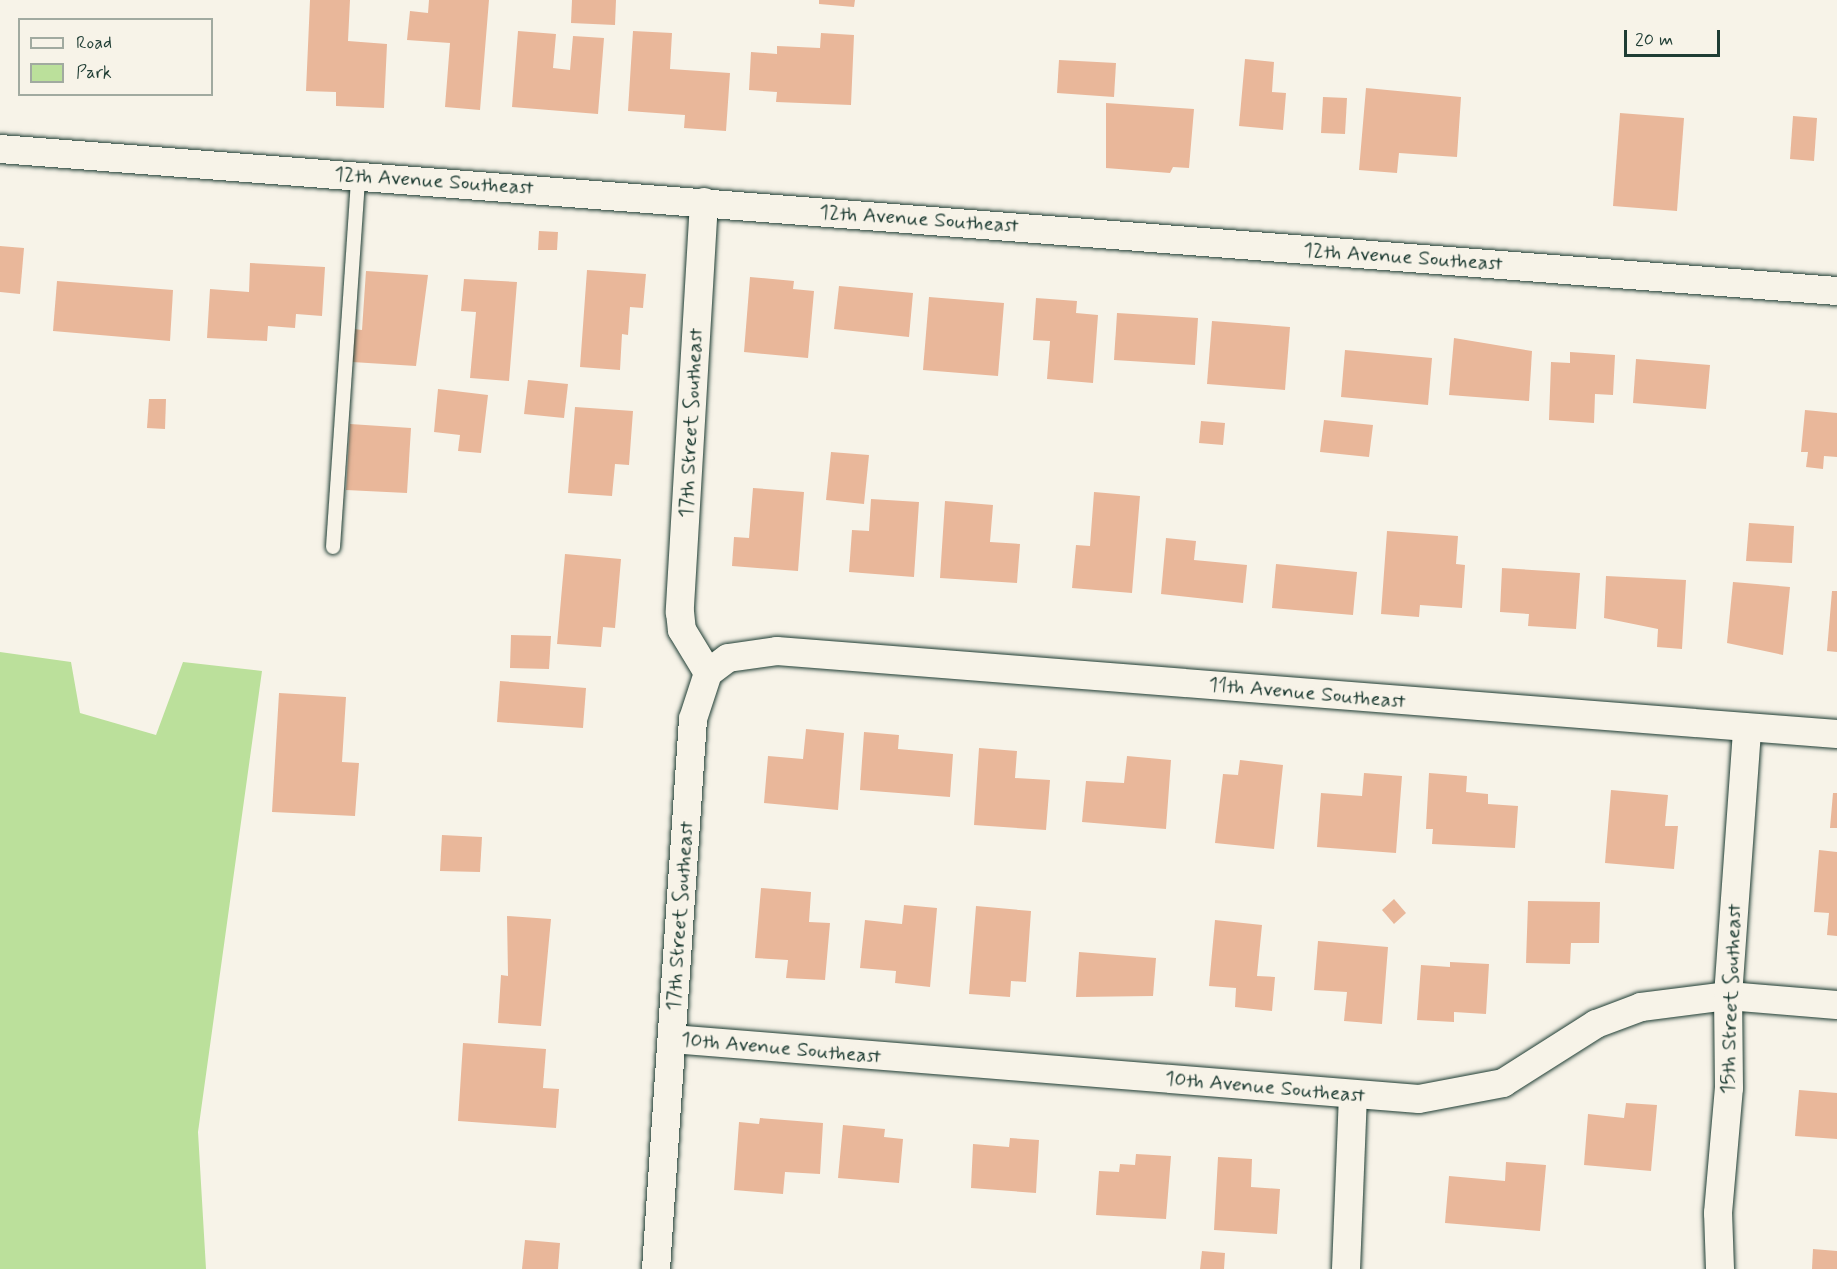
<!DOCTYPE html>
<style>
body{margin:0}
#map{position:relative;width:1837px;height:1269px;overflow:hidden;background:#f7f3e8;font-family:Mynerve,sans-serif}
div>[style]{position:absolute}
.green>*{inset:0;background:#bbe09b}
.building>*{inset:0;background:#e9b79a}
.roads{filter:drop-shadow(0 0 2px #1f3d34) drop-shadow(0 0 2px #1f3d34)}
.service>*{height:14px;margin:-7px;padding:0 7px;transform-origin:7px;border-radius:7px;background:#f7f3e8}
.minor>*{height:28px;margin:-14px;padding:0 14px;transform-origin:14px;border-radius:14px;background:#f7f3e8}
span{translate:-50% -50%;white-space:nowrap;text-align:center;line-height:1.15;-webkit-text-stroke:4.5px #f7f3e8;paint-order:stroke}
.street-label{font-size:21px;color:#1f3d34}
.legend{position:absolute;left:18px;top:18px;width:195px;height:78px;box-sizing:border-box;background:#f7f3e8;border:2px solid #a1aaa0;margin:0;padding:8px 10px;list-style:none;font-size:18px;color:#1f3d34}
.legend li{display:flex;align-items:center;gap:12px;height:30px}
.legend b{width:30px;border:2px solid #a1aaa0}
.scale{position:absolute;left:1624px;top:30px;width:96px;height:27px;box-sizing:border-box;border:3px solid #1f3d34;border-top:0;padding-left:8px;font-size:18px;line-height:21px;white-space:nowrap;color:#1f3d34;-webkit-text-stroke:4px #f7f3e8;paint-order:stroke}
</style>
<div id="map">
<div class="green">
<div style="clip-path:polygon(0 652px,71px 662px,80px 713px,156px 735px,183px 662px,262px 671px,198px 1132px,206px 1269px,0 1269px)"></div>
</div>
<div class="building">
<div style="clip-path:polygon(310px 0,350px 0,348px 41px,387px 44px,384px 108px,336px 106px,336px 92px,306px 91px)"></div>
<div style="clip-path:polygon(429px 0,489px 0,480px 110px,445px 107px,450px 43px,407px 40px,410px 11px,428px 13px)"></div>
<div style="clip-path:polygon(572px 0,616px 0,615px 25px,571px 23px)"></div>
<div style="clip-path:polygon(819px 0,855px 0,854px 7px,819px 4px)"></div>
<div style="clip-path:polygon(518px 31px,556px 34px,553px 68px,570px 70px,573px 36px,604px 38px,598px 114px,512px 107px)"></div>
<div style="clip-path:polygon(633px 31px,672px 33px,670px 69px,730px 73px,726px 131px,684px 128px,685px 115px,628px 111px)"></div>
<div style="clip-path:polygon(821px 33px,854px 35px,851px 105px,776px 102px,777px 92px,749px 90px,751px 52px,777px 54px,777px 46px,820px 48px)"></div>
<div style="clip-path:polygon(1245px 59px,1274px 62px,1272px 92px,1286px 93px,1283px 130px,1239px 126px)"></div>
<div style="clip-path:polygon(1059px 60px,1116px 63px,1114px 97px,1057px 93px)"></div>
<div style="clip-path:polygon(1366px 88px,1461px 97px,1457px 157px,1399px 153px,1397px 173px,1359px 170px)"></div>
<div style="clip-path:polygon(1323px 97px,1347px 98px,1345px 134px,1321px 133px)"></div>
<div style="clip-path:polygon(1106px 103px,1194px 109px,1189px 168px,1173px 167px,1170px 173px,1106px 168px)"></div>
<div style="clip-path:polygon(1620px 113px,1684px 118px,1677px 211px,1613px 206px)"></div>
<div style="clip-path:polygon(1793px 116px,1817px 118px,1814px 161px,1790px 159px)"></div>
<div style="clip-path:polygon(539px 231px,558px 232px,557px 250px,538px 250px)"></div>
<div style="clip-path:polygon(0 246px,24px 248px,20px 294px,0 292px)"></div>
<div style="clip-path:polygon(250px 263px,325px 267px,322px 316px,296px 314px,295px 328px,268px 326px,267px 341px,207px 338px,210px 289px,249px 292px)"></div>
<div style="clip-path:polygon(587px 270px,646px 274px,643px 308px,630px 307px,628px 335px,622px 334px,620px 370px,580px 367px)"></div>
<div style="clip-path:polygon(366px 271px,428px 275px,416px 366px,352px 362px,354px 329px,362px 330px)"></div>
<div style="clip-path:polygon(750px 277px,794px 281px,793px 289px,814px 291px,808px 358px,744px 352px)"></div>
<div style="clip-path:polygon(464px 279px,517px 282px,509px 381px,470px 378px,476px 312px,461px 311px)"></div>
<div style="clip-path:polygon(57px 281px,173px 290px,170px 341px,53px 331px)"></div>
<div style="clip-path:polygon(839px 286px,913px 293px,909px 337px,834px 329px)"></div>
<div style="clip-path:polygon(929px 297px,1004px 303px,998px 376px,923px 370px)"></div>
<div style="clip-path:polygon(1036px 298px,1077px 301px,1076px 313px,1098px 315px,1093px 383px,1047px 379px,1050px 341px,1033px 340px)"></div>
<div style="clip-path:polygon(1117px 313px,1198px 318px,1195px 365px,1114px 360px)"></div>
<div style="clip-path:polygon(1212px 321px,1290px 327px,1285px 390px,1207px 384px)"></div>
<div style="clip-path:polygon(1454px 338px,1532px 351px,1529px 401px,1449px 395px)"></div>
<div style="clip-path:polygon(1345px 350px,1432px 358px,1428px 405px,1341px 397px)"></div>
<div style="clip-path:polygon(1570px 352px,1615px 355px,1613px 395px,1595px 394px,1594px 423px,1549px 420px,1551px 362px,1570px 363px)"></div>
<div style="clip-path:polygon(1636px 359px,1710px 365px,1706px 409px,1633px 403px)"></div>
<div style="clip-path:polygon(528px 380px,568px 384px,564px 418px,524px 414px)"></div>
<div style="clip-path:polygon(438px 389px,488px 395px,481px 453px,458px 451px,460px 435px,434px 432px)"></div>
<div style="clip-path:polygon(149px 399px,166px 399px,165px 429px,147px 428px)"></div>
<div style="clip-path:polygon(575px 407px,633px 411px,629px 465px,615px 464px,612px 496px,568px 493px)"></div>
<div style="clip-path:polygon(1805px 410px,1837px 413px,1837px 457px,1824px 456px,1823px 469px,1806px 467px,1808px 452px,1801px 452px)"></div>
<div style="clip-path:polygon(1324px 420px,1373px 425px,1369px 457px,1320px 452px)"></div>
<div style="clip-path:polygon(1201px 421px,1225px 423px,1223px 445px,1199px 443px)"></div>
<div style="clip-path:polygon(350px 424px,411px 428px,407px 493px,346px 490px)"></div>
<div style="clip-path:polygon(831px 452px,869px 455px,864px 504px,826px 500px)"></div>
<div style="clip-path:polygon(753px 488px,804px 492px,798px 571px,732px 566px,734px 537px,749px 538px)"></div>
<div style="clip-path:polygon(1094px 492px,1140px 496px,1132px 593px,1072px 588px,1076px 545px,1090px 546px)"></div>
<div style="clip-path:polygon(871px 499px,919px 502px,914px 577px,849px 572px,852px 530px,869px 531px)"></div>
<div style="clip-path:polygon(945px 501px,993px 505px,990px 542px,1020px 544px,1017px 583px,940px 578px)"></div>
<div style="clip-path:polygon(1749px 523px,1794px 526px,1792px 563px,1746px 561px)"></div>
<div style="clip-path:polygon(1387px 531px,1458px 536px,1456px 564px,1465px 565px,1462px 608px,1420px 605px,1419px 617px,1381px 614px)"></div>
<div style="clip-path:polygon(1166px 538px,1196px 541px,1194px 560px,1247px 565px,1243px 603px,1161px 594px)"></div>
<div style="clip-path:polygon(565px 554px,621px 559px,615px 628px,603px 627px,601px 647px,557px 644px)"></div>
<div style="clip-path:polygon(1276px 564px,1357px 572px,1353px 615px,1272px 608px)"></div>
<div style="clip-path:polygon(1502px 568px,1580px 573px,1576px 629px,1528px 626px,1529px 614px,1500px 612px)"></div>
<div style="clip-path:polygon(1606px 576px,1686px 580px,1682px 649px,1657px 647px,1658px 629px,1604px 618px)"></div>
<div style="clip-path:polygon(1733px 582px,1790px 587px,1783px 655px,1727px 643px)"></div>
<div style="clip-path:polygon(1832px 591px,1837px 591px,1837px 652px,1827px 651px)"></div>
<div style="clip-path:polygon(511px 635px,551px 636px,549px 669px,510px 668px)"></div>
<div style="clip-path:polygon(500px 681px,586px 688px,583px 728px,497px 722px)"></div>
<div style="clip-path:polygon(279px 693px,346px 697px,342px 762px,359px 763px,355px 816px,272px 812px)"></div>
<div style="clip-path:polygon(806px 729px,844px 733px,838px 810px,764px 803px,768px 756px,803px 759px)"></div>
<div style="clip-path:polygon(864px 732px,899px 735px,898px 749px,953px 754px,950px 797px,860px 790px)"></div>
<div style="clip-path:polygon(979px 748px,1017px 751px,1015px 778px,1050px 780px,1046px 830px,974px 825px)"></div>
<div style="clip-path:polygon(1127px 756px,1171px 760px,1166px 829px,1082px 822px,1086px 781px,1124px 783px)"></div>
<div style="clip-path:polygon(1240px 760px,1283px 765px,1274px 849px,1215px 843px,1223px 774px,1238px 775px)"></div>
<div style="clip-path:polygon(1364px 773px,1402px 776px,1396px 853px,1317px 847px,1321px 793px,1362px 796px)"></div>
<div style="clip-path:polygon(1429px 773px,1467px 776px,1466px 792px,1488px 794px,1488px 804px,1518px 806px,1515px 848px,1432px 844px,1433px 829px,1426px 829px)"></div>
<div style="clip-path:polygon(1611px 790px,1668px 795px,1665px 826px,1678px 826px,1674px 869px,1605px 863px)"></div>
<div style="clip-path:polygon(1833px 793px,1837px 793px,1837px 828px,1830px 828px)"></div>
<div style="clip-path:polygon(442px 835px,482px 837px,480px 872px,440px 871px)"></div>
<div style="clip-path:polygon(1819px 850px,1837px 852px,1837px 936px,1827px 935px,1829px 913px,1814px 912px)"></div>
<div style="clip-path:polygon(761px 888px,811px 892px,809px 922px,830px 923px,825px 980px,786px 978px,788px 960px,755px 958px)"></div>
<div style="clip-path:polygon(1394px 899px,1406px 913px,1394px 924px,1382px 910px)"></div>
<div style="clip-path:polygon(1528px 901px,1600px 902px,1599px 943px,1571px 943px,1570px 964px,1526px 963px)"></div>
<div style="clip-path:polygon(904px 905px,937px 908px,930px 987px,895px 983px,896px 971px,860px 968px,865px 920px,902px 924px)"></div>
<div style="clip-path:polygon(976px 906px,1031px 911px,1026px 982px,1011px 981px,1010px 997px,969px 994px)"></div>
<div style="clip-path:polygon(507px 916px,551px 919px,541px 1026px,498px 1023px,501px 975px,508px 976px)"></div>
<div style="clip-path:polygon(1215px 920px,1262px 925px,1257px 976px,1275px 977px,1272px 1011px,1235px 1007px,1236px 988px,1209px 986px)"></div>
<div style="clip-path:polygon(1318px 941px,1388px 947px,1382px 1024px,1344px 1021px,1347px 992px,1314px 990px)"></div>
<div style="clip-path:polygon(1079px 952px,1156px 958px,1153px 996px,1076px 997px)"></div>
<div style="clip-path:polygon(1450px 962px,1489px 964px,1486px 1014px,1454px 1012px,1454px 1022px,1417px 1020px,1421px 965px,1450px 967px)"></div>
<div style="clip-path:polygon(463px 1043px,546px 1049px,543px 1088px,559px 1089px,556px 1128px,458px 1121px)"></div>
<div style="clip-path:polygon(1799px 1090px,1837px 1093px,1837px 1139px,1795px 1136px)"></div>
<div style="clip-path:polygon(1626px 1103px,1657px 1105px,1651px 1171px,1584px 1165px,1588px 1114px,1624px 1118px)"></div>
<div style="clip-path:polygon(760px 1118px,823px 1123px,820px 1174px,785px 1172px,783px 1194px,734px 1190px,739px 1122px,759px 1124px)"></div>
<div style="clip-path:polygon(843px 1125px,885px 1129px,884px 1137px,903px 1139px,899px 1183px,838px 1178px)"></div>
<div style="clip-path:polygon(1010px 1138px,1039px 1140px,1036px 1193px,971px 1188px,973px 1144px,1009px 1147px)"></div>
<div style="clip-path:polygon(1136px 1154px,1171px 1156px,1166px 1219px,1096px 1215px,1099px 1171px,1119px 1172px,1120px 1164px,1135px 1165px)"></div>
<div style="clip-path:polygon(1218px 1157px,1252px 1159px,1251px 1187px,1280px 1189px,1277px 1234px,1214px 1230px)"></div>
<div style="clip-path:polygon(1506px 1162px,1546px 1165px,1540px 1231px,1445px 1223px,1449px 1176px,1505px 1181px)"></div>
<div style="clip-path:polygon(525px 1240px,560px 1243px,558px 1269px,522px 1269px)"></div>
<div style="clip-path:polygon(1813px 1249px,1837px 1251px,1837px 1269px,1812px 1269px)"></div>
<div style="clip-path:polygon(1202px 1251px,1225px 1253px,1224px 1269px,1200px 1269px)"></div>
</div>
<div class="roads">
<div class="service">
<div style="left:333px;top:547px;width:372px;rotate:-86.1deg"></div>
</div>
<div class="minor">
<div style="left:0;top:149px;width:1842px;rotate:4.42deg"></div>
<div style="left:704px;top:202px;width:411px;rotate:93.4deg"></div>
<div style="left:680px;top:612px;width:18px;rotate:84deg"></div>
<div style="left:682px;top:630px;width:50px;rotate:58.8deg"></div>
<div style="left:672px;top:1039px;width:749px;rotate:4.59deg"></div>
<div style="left:1419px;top:1099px;width:86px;rotate:-10.8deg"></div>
<div style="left:1503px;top:1083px;width:110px;rotate:-32.4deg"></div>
<div style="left:1596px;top:1024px;width:48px;rotate:-20.7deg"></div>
<div style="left:1641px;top:1007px;width:88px;rotate:-7.2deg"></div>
<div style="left:1728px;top:996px;width:109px;rotate:4.7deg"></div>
<div style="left:656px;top:1269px;width:551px;rotate:-86.15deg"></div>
<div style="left:693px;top:719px;width:48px;rotate:-71.9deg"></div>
<div style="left:708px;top:673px;width:25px;rotate:-37deg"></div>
<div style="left:728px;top:658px;width:49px;rotate:-8.1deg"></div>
<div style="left:777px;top:651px;width:1063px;rotate:4.48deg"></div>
<div style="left:1346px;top:1269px;width:174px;rotate:-87.7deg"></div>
<div style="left:1720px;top:1269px;width:56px;rotate:-92deg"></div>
<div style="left:1718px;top:1213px;width:125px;rotate:-85deg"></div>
<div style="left:1729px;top:1088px;width:92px;rotate:-90.6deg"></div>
<div style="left:1728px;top:996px;width:269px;rotate:-85.9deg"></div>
</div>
</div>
<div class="street-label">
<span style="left:434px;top:181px;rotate:4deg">12th Avenue Southeast</span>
<span style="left:919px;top:219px;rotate:4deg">12th Avenue Southeast</span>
<span style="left:1403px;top:257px;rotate:4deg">12th Avenue Southeast</span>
<span style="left:691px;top:423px;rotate:-87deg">17th Street Southeast</span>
<span style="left:1307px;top:693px;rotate:5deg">11th Avenue Southeast</span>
<span style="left:680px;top:916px;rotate:-86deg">17th Street Southeast</span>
<span style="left:1731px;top:999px;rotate:-88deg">15th Street Southeast</span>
<span style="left:781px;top:1048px;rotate:5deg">10th Avenue Southeast</span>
<span style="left:1265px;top:1087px;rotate:5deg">10th Avenue Southeast</span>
</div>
<ul class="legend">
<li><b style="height:8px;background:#f7f3e8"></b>Road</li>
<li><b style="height:16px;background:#bbe09b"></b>Park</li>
</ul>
<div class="scale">20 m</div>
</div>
